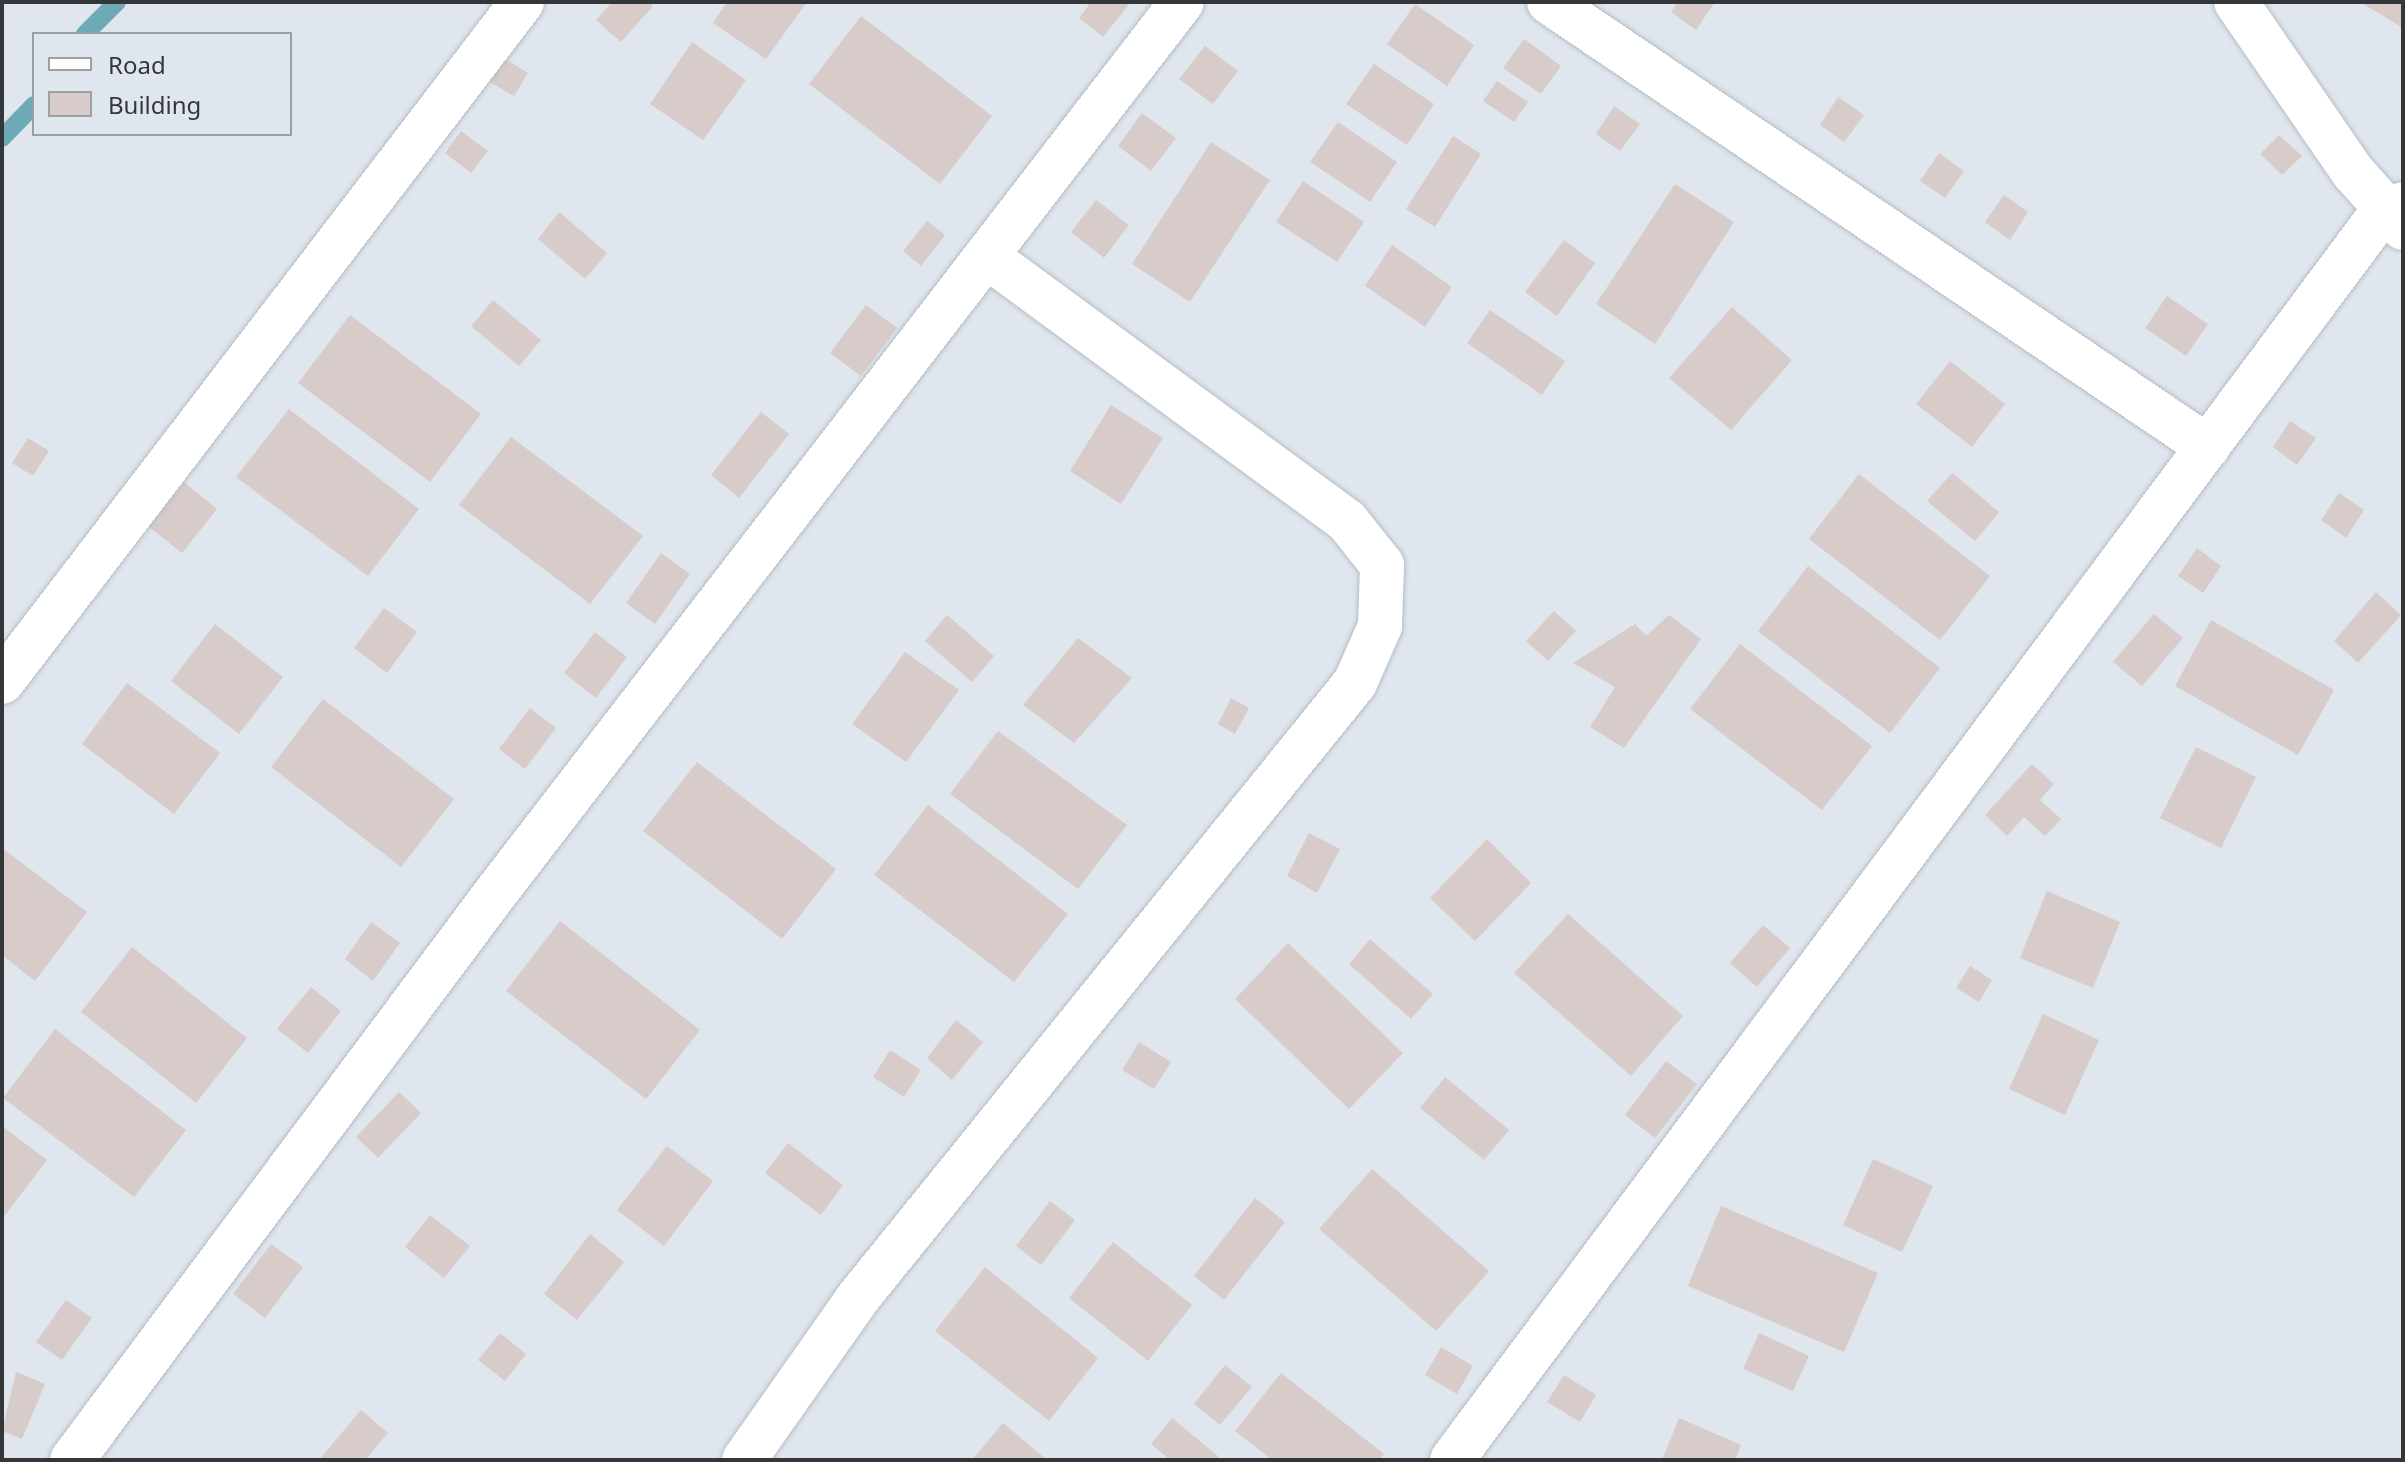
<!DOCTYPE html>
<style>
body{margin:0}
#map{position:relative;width:2405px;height:1462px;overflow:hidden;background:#dfe6ee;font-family:"Noto Sans",sans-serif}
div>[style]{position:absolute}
.stream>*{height:18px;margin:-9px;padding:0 9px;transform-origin:9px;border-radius:9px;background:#6eaab6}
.building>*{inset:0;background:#d7ccc9}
.roads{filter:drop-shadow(0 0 2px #b6bdc5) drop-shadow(0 0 2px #b6bdc5)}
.street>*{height:44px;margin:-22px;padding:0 22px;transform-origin:22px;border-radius:22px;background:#fff}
span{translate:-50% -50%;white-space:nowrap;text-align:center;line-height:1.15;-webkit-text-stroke:7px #dfe6ee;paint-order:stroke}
.frame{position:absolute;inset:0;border:4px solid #34373a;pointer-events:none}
.legend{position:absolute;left:32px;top:32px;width:260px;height:104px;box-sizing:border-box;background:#dfe6ee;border:2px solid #9ba0a6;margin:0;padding:10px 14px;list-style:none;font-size:24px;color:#34373a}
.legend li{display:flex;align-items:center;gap:16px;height:40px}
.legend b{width:40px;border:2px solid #9ba0a6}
</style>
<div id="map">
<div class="stream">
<div style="left:85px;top:34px;width:45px;rotate:-45deg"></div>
<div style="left:2px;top:138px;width:46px;rotate:-45.9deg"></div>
</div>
<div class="building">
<div style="clip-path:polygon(612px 2px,649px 2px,653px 6px,621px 42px,596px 20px)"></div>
<div style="clip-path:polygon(727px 2px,807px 2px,766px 59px,713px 23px)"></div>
<div style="clip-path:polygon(1091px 2px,1131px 2px,1103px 37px,1079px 18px)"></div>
<div style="clip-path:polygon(1678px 2px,1715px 2px,1696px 30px,1671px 12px)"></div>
<div style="clip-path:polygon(2360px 2px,2403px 2px,2403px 28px)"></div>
<div style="clip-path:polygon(1415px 4px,1474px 45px,1447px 86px,1387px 44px)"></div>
<div style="clip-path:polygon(861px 16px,992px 116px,940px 184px,809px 84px)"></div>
<div style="clip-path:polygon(1524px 39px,1561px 66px,1541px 94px,1503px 68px)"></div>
<div style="clip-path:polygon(692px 42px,746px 80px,703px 140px,650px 104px)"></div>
<div style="clip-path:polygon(1205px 46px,1238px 71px,1213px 104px,1179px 79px)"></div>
<div style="clip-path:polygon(502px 57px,528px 73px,514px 96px,488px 81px)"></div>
<div style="clip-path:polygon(1374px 64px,1434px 104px,1407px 145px,1346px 104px)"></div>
<div style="clip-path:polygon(1497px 81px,1528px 102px,1514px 122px,1483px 101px)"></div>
<div style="clip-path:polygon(1838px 97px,1864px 115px,1844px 142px,1820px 125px)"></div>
<div style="clip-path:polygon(1614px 106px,1640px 124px,1620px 151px,1596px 134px)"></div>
<div style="clip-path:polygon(1142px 113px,1176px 138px,1151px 171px,1118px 146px)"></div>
<div style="clip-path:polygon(1338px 122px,1397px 162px,1370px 202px,1310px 162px)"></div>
<div style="clip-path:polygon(461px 131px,488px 151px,471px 173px,445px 153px)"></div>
<div style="clip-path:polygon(2279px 135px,2302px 156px,2282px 175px,2260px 154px)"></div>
<div style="clip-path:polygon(1453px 136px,1481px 154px,1435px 227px,1406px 209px)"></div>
<div style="clip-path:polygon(1211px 142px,1270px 180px,1190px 302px,1132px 264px)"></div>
<div style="clip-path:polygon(1939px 153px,1964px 171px,1945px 198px,1920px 181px)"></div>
<div style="clip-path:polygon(1303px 181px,1364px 222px,1337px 262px,1276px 222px)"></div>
<div style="clip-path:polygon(1675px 184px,1734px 222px,1655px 344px,1596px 304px)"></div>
<div style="clip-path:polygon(2004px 195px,2028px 212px,2010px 240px,1985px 222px)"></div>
<div style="clip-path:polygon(1096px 200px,1129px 225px,1104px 258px,1071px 232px)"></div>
<div style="clip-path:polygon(559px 212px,607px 253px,585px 279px,538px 239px)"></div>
<div style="clip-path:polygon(927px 221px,945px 235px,921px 266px,903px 251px)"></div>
<div style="clip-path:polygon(1564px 240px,1595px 263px,1557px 316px,1525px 292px)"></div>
<div style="clip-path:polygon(1392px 245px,1452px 287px,1425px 327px,1365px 286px)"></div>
<div style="clip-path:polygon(2167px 296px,2208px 324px,2186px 356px,2145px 328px)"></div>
<div style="clip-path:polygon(493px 300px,541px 340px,519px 366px,471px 326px)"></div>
<div style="clip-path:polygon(866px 305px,897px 328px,861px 376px,830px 353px)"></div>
<div style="clip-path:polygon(1732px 307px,1792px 360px,1731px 430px,1669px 378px)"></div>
<div style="clip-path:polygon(1490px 310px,1565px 361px,1542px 395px,1467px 343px)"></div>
<div style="clip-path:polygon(350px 315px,481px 414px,430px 482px,298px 383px)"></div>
<div style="clip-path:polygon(1950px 361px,2005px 404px,1972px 447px,1916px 404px)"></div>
<div style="clip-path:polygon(1111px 405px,1163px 438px,1121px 504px,1070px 471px)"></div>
<div style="clip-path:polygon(289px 409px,419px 509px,368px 576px,236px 477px)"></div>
<div style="clip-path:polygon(761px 412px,789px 434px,739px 498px,711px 475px)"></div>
<div style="clip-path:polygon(2290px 421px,2316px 438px,2297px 465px,2273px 447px)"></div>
<div style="clip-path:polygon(511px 437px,643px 536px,590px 604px,459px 505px)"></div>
<div style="clip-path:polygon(28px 438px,49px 451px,33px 476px,12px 463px)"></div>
<div style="clip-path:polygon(1952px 473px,1999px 512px,1975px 541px,1927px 501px)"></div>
<div style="clip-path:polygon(1859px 474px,1990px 576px,1940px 640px,1809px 539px)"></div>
<div style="clip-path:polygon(184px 482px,217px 509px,182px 553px,149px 527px)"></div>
<div style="clip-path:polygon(2339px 493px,2364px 510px,2346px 538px,2321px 520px)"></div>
<div style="clip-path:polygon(2197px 548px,2221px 566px,2203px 593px,2178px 576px)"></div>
<div style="clip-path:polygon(661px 553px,690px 574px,655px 624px,626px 603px)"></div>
<div style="clip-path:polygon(1808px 566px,1940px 668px,1890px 733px,1758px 631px)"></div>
<div style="clip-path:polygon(2376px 592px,2401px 615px,2358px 663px,2334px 641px)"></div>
<div style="clip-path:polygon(384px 608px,417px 632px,387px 673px,354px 648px)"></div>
<div style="clip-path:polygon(1554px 611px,1576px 631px,1548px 661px,1526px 641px)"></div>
<div style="clip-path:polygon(2154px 614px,2183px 638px,2142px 686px,2113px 662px)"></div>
<div style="clip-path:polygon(947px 615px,994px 656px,972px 682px,925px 641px)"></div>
<div style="clip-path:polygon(1669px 615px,1701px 639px,1624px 748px,1590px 727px,1615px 687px,1573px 663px,1635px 624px,1646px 636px)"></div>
<div style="clip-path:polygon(2211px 620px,2334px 690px,2298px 755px,2175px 686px)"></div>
<div style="clip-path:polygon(215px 624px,283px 677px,239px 734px,171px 681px)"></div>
<div style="clip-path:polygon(595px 632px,627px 657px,596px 698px,564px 673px)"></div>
<div style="clip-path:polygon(1078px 638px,1132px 678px,1074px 743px,1023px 705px)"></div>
<div style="clip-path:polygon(1740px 644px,1872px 746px,1822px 810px,1690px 709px)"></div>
<div style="clip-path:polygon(905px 652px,959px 690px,906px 762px,852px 724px)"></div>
<div style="clip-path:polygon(127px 683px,220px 753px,174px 814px,82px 744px)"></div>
<div style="clip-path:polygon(1231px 698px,1249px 708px,1235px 734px,1218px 724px)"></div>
<div style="clip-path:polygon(323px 699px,454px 799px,401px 867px,271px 767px)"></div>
<div style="clip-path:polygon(530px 708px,556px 728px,525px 769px,499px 749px)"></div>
<div style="clip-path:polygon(998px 731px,1127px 825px,1078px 889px,950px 794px)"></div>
<div style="clip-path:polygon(2196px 747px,2256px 777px,2221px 848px,2160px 818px)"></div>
<div style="clip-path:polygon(697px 762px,836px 869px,782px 939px,643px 831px)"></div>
<div style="clip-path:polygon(2032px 764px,2054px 784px,2040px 800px,2061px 819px,2045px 836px,2024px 817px,2007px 836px,1985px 815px)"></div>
<div style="clip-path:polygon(928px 805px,1068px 914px,1014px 982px,874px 875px)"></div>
<div style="clip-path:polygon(1309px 833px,1340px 849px,1317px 893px,1287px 876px)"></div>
<div style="clip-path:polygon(1487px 839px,1531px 883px,1475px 941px,1430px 898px)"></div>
<div style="clip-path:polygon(2px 848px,87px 912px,35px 981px,2px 955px)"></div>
<div style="clip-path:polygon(2047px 891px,2120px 922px,2093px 988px,2020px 958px)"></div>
<div style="clip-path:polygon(1568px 914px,1683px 1016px,1631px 1076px,1514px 973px)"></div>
<div style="clip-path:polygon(560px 921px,700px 1030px,646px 1099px,506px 991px)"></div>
<div style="clip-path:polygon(371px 922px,400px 943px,373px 981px,345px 959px)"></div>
<div style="clip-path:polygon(1763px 925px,1790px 948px,1757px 987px,1730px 963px)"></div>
<div style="clip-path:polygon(1370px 939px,1433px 994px,1411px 1019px,1349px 964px)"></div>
<div style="clip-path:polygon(1288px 943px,1403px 1053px,1349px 1109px,1235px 999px)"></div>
<div style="clip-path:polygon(132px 947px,247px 1038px,196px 1103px,81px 1012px)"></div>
<div style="clip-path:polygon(1970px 966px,1992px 980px,1979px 1002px,1956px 988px)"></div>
<div style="clip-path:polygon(311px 987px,341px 1011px,308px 1053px,277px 1029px)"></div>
<div style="clip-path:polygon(2043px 1014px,2099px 1040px,2065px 1115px,2009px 1089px)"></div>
<div style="clip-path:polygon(956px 1020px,983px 1042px,952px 1080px,927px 1058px)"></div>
<div style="clip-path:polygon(55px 1029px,186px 1130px,134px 1197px,3px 1098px)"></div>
<div style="clip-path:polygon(1139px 1042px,1171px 1062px,1154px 1089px,1122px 1070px)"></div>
<div style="clip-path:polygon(890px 1050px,921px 1070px,904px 1097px,873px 1077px)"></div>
<div style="clip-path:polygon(1666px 1061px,1697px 1084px,1655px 1138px,1625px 1115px)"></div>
<div style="clip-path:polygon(1445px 1077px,1509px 1130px,1484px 1160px,1420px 1108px)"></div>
<div style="clip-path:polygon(399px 1092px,421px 1113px,378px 1158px,356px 1137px)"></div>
<div style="clip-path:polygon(2px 1126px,47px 1160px,2px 1219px)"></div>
<div style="clip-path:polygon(788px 1143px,843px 1185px,821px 1215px,765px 1173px)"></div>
<div style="clip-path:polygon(667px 1146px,713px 1181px,664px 1246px,617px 1210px)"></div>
<div style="clip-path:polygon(1873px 1159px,1933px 1186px,1902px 1252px,1843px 1225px)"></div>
<div style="clip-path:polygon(1372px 1169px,1489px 1271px,1436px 1331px,1319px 1229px)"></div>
<div style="clip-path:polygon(1255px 1198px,1285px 1222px,1224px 1300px,1194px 1276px)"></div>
<div style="clip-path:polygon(1050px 1201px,1075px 1220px,1041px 1265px,1016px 1246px)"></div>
<div style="clip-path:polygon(1721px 1206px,1878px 1273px,1844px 1352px,1688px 1286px)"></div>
<div style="clip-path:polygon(430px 1215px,470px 1246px,444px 1278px,405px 1247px)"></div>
<div style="clip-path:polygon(590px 1234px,624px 1262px,577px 1320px,544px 1294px)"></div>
<div style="clip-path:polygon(1113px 1242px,1192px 1305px,1148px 1361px,1069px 1298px)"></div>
<div style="clip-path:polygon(271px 1244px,303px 1267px,265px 1318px,233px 1294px)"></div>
<div style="clip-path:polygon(985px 1267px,1098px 1358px,1049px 1421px,935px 1331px)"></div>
<div style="clip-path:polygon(66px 1300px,92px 1318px,62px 1360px,36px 1342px)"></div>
<div style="clip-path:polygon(500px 1333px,526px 1354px,505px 1381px,478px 1360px)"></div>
<div style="clip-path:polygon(1759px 1333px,1809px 1356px,1793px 1391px,1743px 1369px)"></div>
<div style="clip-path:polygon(1441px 1347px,1473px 1366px,1457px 1394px,1425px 1375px)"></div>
<div style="clip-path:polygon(1225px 1365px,1252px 1387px,1220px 1425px,1194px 1404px)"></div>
<div style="clip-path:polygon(16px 1372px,45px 1384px,22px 1439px,2px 1431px)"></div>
<div style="clip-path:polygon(1281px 1373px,1384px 1454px,1379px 1460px,1272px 1460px,1235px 1431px)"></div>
<div style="clip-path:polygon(1564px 1375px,1596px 1395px,1580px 1422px,1547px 1402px)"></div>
<div style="clip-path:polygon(361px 1410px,388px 1433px,365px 1460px,319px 1460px)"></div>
<div style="clip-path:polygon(1172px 1418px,1219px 1457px,1216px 1460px,1170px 1460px,1151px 1444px)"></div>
<div style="clip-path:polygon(1679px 1418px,1741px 1445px,1735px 1460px,1662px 1460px)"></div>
<div style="clip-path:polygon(1003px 1423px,1047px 1460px,972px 1460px)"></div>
</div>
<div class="roads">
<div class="street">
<div style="left:1549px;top:2px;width:795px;rotate:34.03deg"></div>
<div style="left:2236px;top:2px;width:206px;rotate:55.5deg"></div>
<div style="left:2353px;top:172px;width:75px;rotate:48.2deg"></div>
<div style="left:2px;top:682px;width:856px;rotate:-52.59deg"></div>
<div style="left:72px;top:1460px;width:705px;rotate:-53.24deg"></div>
<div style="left:494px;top:895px;width:1127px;rotate:-52.39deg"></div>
<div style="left:744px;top:1460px;width:197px;rotate:-54.9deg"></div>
<div style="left:857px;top:1299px;width:792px;rotate:-51.05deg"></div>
<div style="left:1355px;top:683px;width:62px;rotate:-66.3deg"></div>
<div style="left:1380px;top:626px;width:61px;rotate:-88.1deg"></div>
<div style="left:1382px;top:565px;width:56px;rotate:-128.5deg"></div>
<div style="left:1347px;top:521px;width:444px;rotate:-143.7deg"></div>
<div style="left:1452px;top:1460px;width:1558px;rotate:-53.3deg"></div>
<div style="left:2383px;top:211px;width:21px;rotate:-19deg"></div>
</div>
</div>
<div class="frame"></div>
<ul class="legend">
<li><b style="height:10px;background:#fff"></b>Road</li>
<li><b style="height:22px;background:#d7ccc9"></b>Building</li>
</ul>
</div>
